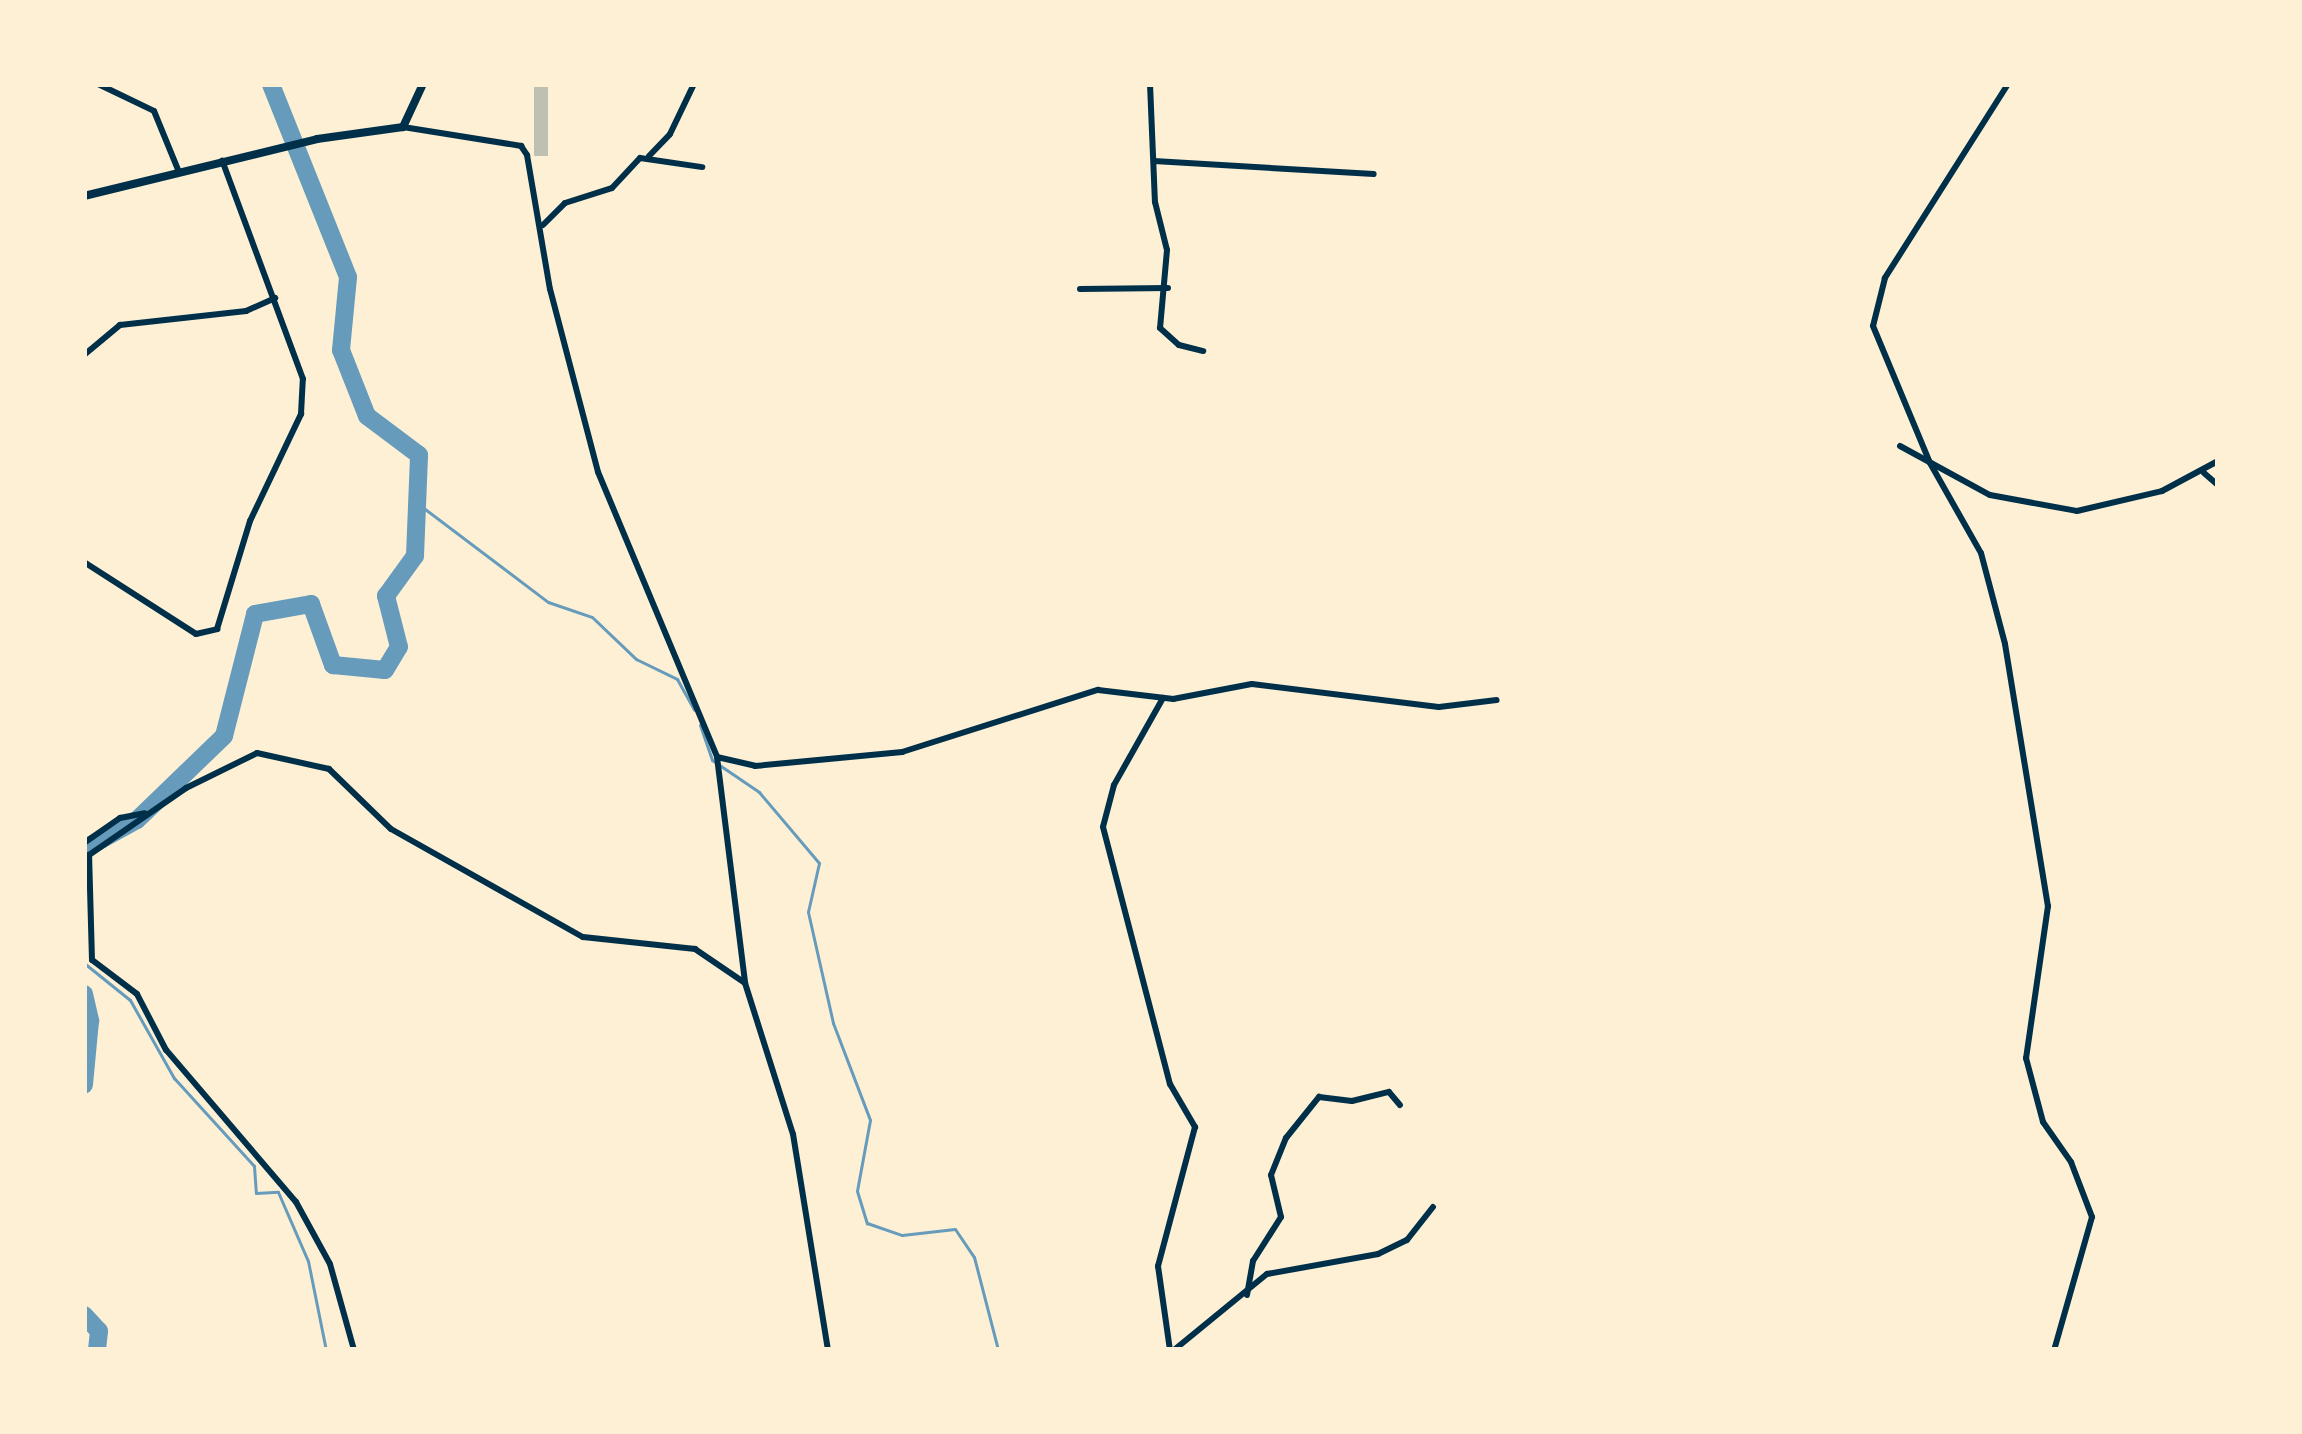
<!DOCTYPE html>
<style>
body{margin:0}
#map{position:relative;width:2302px;height:1434px;overflow:hidden;background:#fdf0d5;font-family:"Asap Condensed",sans-serif}
div>[style]{position:absolute}
.stream>*{height:3px;margin:-1.5px;padding:0 1.5px;transform-origin:1.5px;border-radius:1.5px;background:#669bbc}
.river>*{height:18px;margin:-9px;padding:0 9px;transform-origin:9px;border-radius:9px;background:#669bbc}
.building>*{inset:0;background:#bec0b2;transform-origin:0 0}
.minor>*{height:6px;margin:-3px;padding:0 3px;transform-origin:3px;border-radius:3px;background:#003049}
.secondary>*{height:8px;margin:-4px;padding:0 4px;transform-origin:4px;border-radius:4px;background:#003049}
span{translate:-50% -50%;white-space:nowrap;text-align:center;line-height:1.15;-webkit-text-stroke:9px #fdf0d5;paint-order:stroke}
.frame{position:absolute;inset:0;border:87px solid #fdf0d5;pointer-events:none}
</style>
<div id="map">
<div class="stream">
<i style="left:417px;top:503px;width:164px;rotate:37.1deg"></i>
<i style="left:548px;top:602px;width:46px;rotate:18.8deg"></i>
<i style="left:592px;top:617px;width:61px;rotate:43.7deg"></i>
<i style="left:636px;top:659px;width:46px;rotate:26deg"></i>
<i style="left:677px;top:679px;width:35px;rotate:61deg"></i>
<i style="left:700px;top:725px;width:37px;rotate:71deg"></i>
<i style="left:712px;top:760px;width:57px;rotate:34.2deg"></i>
<i style="left:759px;top:792px;width:93px;rotate:49.8deg"></i>
<i style="left:819px;top:863px;width:50px;rotate:102.7deg"></i>
<i style="left:808px;top:912px;width:114px;rotate:77.3deg"></i>
<i style="left:833px;top:1023px;width:104px;rotate:69.1deg"></i>
<i style="left:870px;top:1120px;width:72px;rotate:100.4deg"></i>
<i style="left:857px;top:1191px;width:34px;rotate:73deg"></i>
<i style="left:867px;top:1223px;width:37px;rotate:19deg"></i>
<i style="left:902px;top:1235px;width:53px;rotate:-6.5deg"></i>
<i style="left:955px;top:1229px;width:34px;rotate:56deg"></i>
<i style="left:974px;top:1257px;width:96px;rotate:75.5deg"></i>
<i style="left:84px;top:963px;width:59px;rotate:38.8deg"></i>
<i style="left:130px;top:1000px;width:90px;rotate:60.6deg"></i>
<i style="left:174px;top:1078px;width:119px;rotate:47.7deg"></i>
<i style="left:254px;top:1166px;width:27px;rotate:86deg"></i>
<i style="left:256px;top:1193px;width:22px;rotate:-3deg"></i>
<i style="left:278px;top:1192px;width:75px;rotate:66.5deg"></i>
<i style="left:308px;top:1261px;width:91px;rotate:78.6deg"></i>
</div>
<div class="river">
<i style="left:84px;top:849px;width:60px;rotate:-28.7deg"></i>
<i style="left:137px;top:820px;width:121px;rotate:-44deg"></i>
<i style="left:224px;top:736px;width:126px;rotate:-75.7deg"></i>
<i style="left:255px;top:614px;width:57px;rotate:-10.1deg"></i>
<i style="left:311px;top:604px;width:65px;rotate:70.2deg"></i>
<i style="left:333px;top:665px;width:52px;rotate:5.5deg"></i>
<i style="left:385px;top:670px;width:27px;rotate:-59deg"></i>
<i style="left:399px;top:647px;width:53px;rotate:-104.3deg"></i>
<i style="left:386px;top:596px;width:49px;rotate:-54.1deg"></i>
<i style="left:415px;top:556px;width:101px;rotate:-87.7deg"></i>
<i style="left:419px;top:455px;width:65px;rotate:-143.1deg"></i>
<i style="left:367px;top:416px;width:71px;rotate:-111.5deg"></i>
<i style="left:341px;top:350px;width:73px;rotate:-84.5deg"></i>
<i style="left:348px;top:277px;width:208px;rotate:-111.8deg"></i>
<i style="left:84px;top:994px;width:28px;rotate:77deg"></i>
<i style="left:90px;top:1021px;width:64px;rotate:95.4deg"></i>
<i style="left:84px;top:1315px;width:22px;rotate:47deg"></i>
<i style="left:99px;top:1331px;width:19px;rotate:96deg"></i>
</div>
<div class="building">
<i style="left:534px;top:84px;width:14px;height:72px"></i>
</div>
<div class="minor">
<i style="left:98px;top:84px;width:62px;rotate:25.7deg"></i>
<i style="left:154px;top:111px;width:66px;rotate:67.7deg"></i>
<i style="left:1150px;top:84px;width:118px;rotate:87.6deg"></i>
<i style="left:1155px;top:202px;width:49px;rotate:76deg"></i>
<i style="left:1167px;top:250px;width:78px;rotate:95.1deg"></i>
<i style="left:1160px;top:328px;width:25px;rotate:42deg"></i>
<i style="left:1179px;top:345px;width:25px;rotate:14deg"></i>
<i style="left:2008px;top:84px;width:230px;rotate:122.4deg"></i>
<i style="left:1885px;top:278px;width:49px;rotate:104deg"></i>
<i style="left:1873px;top:326px;width:148px;rotate:67.4deg"></i>
<i style="left:1930px;top:463px;width:103px;rotate:60.5deg"></i>
<i style="left:1981px;top:553px;width:94px;rotate:75.2deg"></i>
<i style="left:2005px;top:644px;width:266px;rotate:80.7deg"></i>
<i style="left:2048px;top:906px;width:154px;rotate:98.2deg"></i>
<i style="left:2026px;top:1058px;width:66px;rotate:75.1deg"></i>
<i style="left:2043px;top:1122px;width:49px;rotate:55deg"></i>
<i style="left:2071px;top:1162px;width:59px;rotate:69.1deg"></i>
<i style="left:2092px;top:1217px;width:138px;rotate:105.9deg"></i>
<i style="left:403px;top:127px;width:120px;rotate:9.1deg"></i>
<i style="left:521px;top:146px;width:11px;rotate:56deg"></i>
<i style="left:527px;top:155px;width:136px;rotate:80.3deg"></i>
<i style="left:550px;top:289px;width:189px;rotate:75.3deg"></i>
<i style="left:598px;top:472px;width:309px;rotate:67.3deg"></i>
<i style="left:717px;top:757px;width:228px;rotate:82.9deg"></i>
<i style="left:745px;top:983px;width:158px;rotate:72.4deg"></i>
<i style="left:793px;top:1134px;width:219px;rotate:80.8deg"></i>
<i style="left:649px;top:156px;width:30px;rotate:-46deg"></i>
<i style="left:670px;top:134px;width:55px;rotate:-64.4deg"></i>
<i style="left:1154px;top:161px;width:220px;rotate:3.4deg"></i>
<i style="left:543px;top:225px;width:31px;rotate:-45deg"></i>
<i style="left:565px;top:203px;width:49px;rotate:-17.7deg"></i>
<i style="left:612px;top:188px;width:41px;rotate:-47deg"></i>
<i style="left:640px;top:158px;width:63px;rotate:8.3deg"></i>
<i style="left:1080px;top:289px;width:88px;rotate:-0.7deg"></i>
<i style="left:84px;top:355px;width:47px;rotate:-39.8deg"></i>
<i style="left:120px;top:325px;width:127px;rotate:-6.3deg"></i>
<i style="left:246px;top:311px;width:32px;rotate:-24deg"></i>
<i style="left:1900px;top:446px;width:102px;rotate:28.6deg"></i>
<i style="left:1990px;top:495px;width:88px;rotate:10.4deg"></i>
<i style="left:2077px;top:511px;width:87px;rotate:-13.2deg"></i>
<i style="left:2162px;top:491px;width:64px;rotate:-28.2deg"></i>
<i style="left:2204px;top:473px;width:18px;rotate:41deg"></i>
<i style="left:84px;top:562px;width:133px;rotate:32.7deg"></i>
<i style="left:196px;top:634px;width:22px;rotate:-13deg"></i>
<i style="left:217px;top:629px;width:113px;rotate:-73deg"></i>
<i style="left:250px;top:521px;width:119px;rotate:-64.5deg"></i>
<i style="left:301px;top:414px;width:35px;rotate:-87deg"></i>
<i style="left:303px;top:379px;width:233px;rotate:-110.3deg"></i>
<i style="left:1163px;top:698px;width:100px;rotate:119.4deg"></i>
<i style="left:1114px;top:785px;width:43px;rotate:104.7deg"></i>
<i style="left:1103px;top:827px;width:266px;rotate:75.4deg"></i>
<i style="left:1170px;top:1084px;width:50px;rotate:59.8deg"></i>
<i style="left:1195px;top:1127px;width:144px;rotate:104.9deg"></i>
<i style="left:1158px;top:1266px;width:85px;rotate:81.9deg"></i>
<i style="left:717px;top:757px;width:39px;rotate:13deg"></i>
<i style="left:755px;top:766px;width:148px;rotate:-5.4deg"></i>
<i style="left:902px;top:752px;width:206px;rotate:-17.6deg"></i>
<i style="left:1098px;top:690px;width:76px;rotate:6.8deg"></i>
<i style="left:1173px;top:699px;width:80px;rotate:-10.8deg"></i>
<i style="left:1252px;top:684px;width:188px;rotate:7deg"></i>
<i style="left:1439px;top:707px;width:58px;rotate:-6.9deg"></i>
<i style="left:84px;top:843px;width:44px;rotate:-34.8deg"></i>
<i style="left:120px;top:818px;width:25px;rotate:-11deg"></i>
<i style="left:1247px;top:1295px;width:35px;rotate:-80deg"></i>
<i style="left:1253px;top:1261px;width:52px;rotate:-57.5deg"></i>
<i style="left:1281px;top:1217px;width:43px;rotate:-103.4deg"></i>
<i style="left:1271px;top:1175px;width:40px;rotate:-68deg"></i>
<i style="left:1286px;top:1138px;width:53px;rotate:-51.2deg"></i>
<i style="left:1319px;top:1097px;width:33px;rotate:7deg"></i>
<i style="left:1352px;top:1101px;width:38px;rotate:-14deg"></i>
<i style="left:1389px;top:1092px;width:17px;rotate:50deg"></i>
<i style="left:354px;top:1350px;width:89px;rotate:-105.6deg"></i>
<i style="left:330px;top:1264px;width:71px;rotate:-118.7deg"></i>
<i style="left:296px;top:1202px;width:200px;rotate:-130.5deg"></i>
<i style="left:166px;top:1050px;width:63px;rotate:-117.4deg"></i>
<i style="left:137px;top:994px;width:56px;rotate:-142.9deg"></i>
<i style="left:92px;top:960px;width:105px;rotate:-91.6deg"></i>
<i style="left:89px;top:855px;width:118px;rotate:-34.6deg"></i>
<i style="left:186px;top:788px;width:79px;rotate:-26.2deg"></i>
<i style="left:257px;top:753px;width:74px;rotate:12.5deg"></i>
<i style="left:329px;top:769px;width:86px;rotate:44.1deg"></i>
<i style="left:391px;top:829px;width:220px;rotate:29.4deg"></i>
<i style="left:583px;top:937px;width:113px;rotate:6.1deg"></i>
<i style="left:695px;top:949px;width:60px;rotate:34.2deg"></i>
<i style="left:1174px;top:1350px;width:120px;rotate:-39.3deg"></i>
<i style="left:1267px;top:1274px;width:113px;rotate:-10.2deg"></i>
<i style="left:1378px;top:1254px;width:32px;rotate:-26deg"></i>
<i style="left:1407px;top:1240px;width:42px;rotate:-51.8deg"></i>
</div>
<div class="secondary">
<i style="left:84px;top:196px;width:240px;rotate:-13.7deg"></i>
<i style="left:317px;top:139px;width:87px;rotate:-7.9deg"></i>
<i style="left:403px;top:127px;width:47px;rotate:-65.1deg"></i>
</div>
<div class="frame"></div>
</div>
